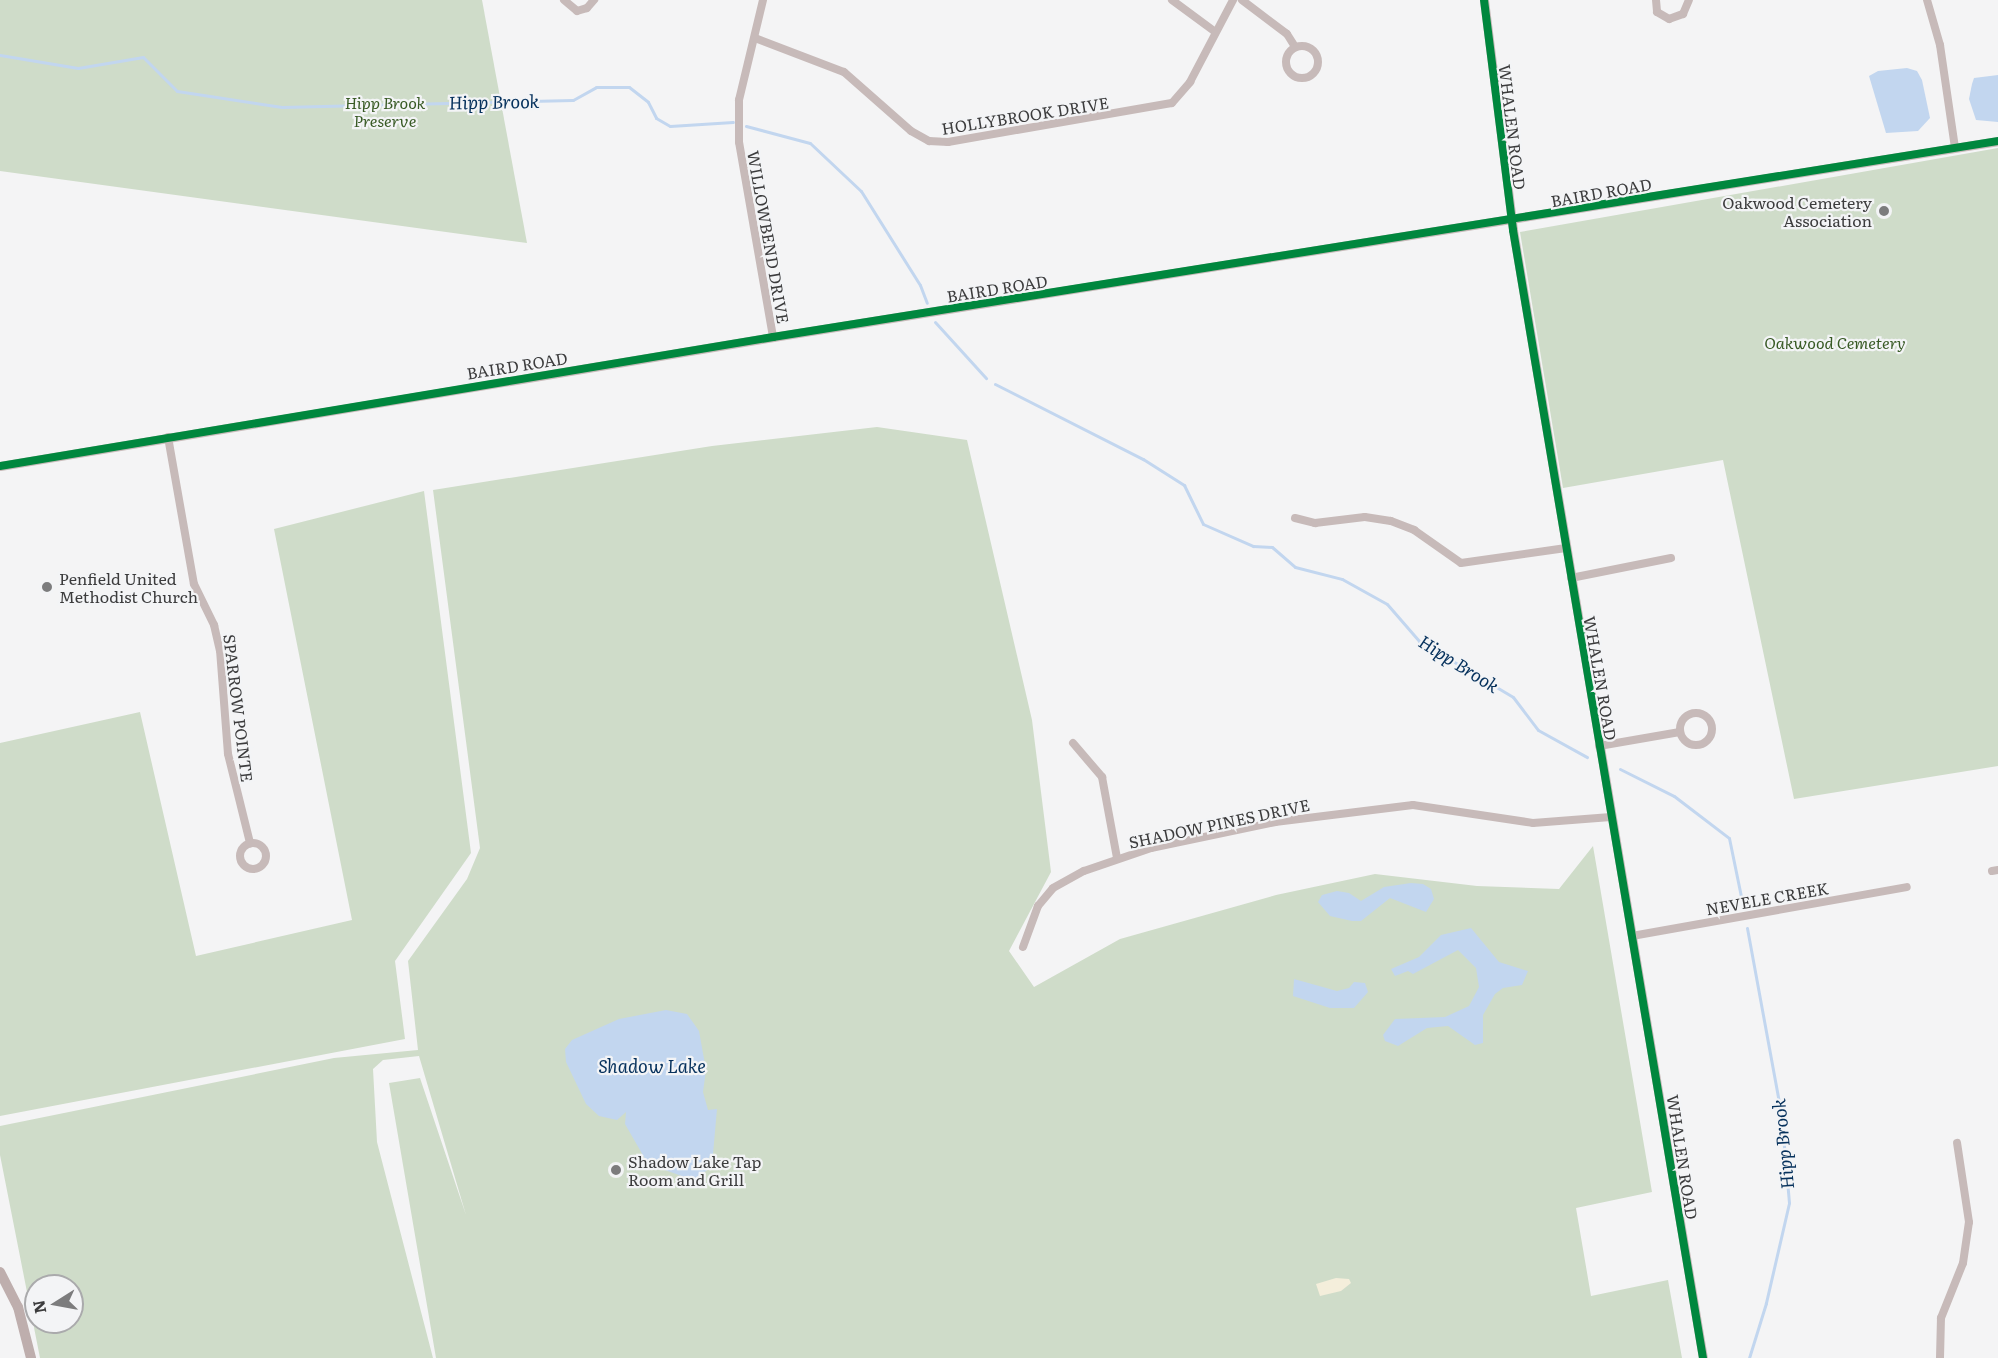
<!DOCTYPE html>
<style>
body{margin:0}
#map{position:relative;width:1998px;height:1358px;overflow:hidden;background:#f4f4f5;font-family:Literata,serif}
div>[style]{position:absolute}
.green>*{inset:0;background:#cfdcc9}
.sand>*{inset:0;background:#f4eedb}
.water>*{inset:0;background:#c2d6ef}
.stream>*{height:3px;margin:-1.5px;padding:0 1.5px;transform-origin:1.5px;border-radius:1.5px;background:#c2d6ef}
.minor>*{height:8px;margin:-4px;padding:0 4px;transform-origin:4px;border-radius:4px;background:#c7bab9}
.minor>.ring{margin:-4px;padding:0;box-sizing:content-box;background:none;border:8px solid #c7bab9;border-radius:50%}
.tertiary>*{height:9px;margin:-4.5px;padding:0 4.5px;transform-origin:4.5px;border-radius:4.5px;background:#c7bab9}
.secondary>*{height:10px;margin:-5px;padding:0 5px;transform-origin:5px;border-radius:5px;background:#beaead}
.cycleway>*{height:8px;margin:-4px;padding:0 4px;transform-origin:4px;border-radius:4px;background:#00873e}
.dots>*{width:16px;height:16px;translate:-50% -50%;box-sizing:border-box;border:3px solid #f3f4f6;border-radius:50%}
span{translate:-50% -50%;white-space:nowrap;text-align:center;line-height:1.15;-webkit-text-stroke:4.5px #f3f4f6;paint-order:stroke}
.park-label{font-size:16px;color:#385a25;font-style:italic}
.street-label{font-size:16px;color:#3c3c3d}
.poi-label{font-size:16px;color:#3c3c3d}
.right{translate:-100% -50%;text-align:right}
.left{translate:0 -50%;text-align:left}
.water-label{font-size:18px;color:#06315c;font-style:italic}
.north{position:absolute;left:24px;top:1274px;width:60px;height:60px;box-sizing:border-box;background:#f3f4f6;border:2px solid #aaaaac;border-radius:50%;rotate:259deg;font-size:16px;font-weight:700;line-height:24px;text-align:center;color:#3c3c3d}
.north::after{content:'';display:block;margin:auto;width:21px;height:27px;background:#7c7c7d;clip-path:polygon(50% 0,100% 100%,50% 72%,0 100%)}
</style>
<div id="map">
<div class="green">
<i style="clip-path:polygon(0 0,482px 0,527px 243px,0 171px)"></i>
<i style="clip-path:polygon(1998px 148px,1998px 766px,1794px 799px,1723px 460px,1563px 488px,1520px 232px)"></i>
<i style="clip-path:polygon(evenodd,877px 427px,967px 440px,1032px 720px,1051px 872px,1009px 951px,1034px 987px,1120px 939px,1276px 895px,1375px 874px,1477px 886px,1559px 889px,1593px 846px,1652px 1192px,1576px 1208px,1591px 1296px,1668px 1280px,1682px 1358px,436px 1358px,389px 1083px,420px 1078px,466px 1215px,419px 1056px,383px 1060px,373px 1069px,377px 1142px,433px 1358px,40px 1358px,0 1155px,0 1126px,334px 1058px,418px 1050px,408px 961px,467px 879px,480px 848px,433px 490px,712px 446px,877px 427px,36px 1286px,72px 1286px,72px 1322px,36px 1322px,36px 1286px)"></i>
<i style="clip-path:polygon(424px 491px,471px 853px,395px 961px,405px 1039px,0 1116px,0 743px,140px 712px,196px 956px,352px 920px,274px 529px)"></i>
</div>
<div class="sand">
<i style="clip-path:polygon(1336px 1278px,1349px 1279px,1351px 1283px,1341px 1291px,1320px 1296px,1316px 1284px)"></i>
</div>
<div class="water">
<i style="clip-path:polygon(1907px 68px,1917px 71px,1922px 80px,1930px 118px,1918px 131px,1886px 133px,1869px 76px,1878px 71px)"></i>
<i style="clip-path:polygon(1998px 75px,1998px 122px,1976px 120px,1969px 99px,1972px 84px,1974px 78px)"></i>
<i style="clip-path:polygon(1411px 883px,1423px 884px,1431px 889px,1434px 899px,1426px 912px,1390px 898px,1361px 921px,1352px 921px,1330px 916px,1318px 902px,1322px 895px,1337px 891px,1349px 893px,1361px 901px,1384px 887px)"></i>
<i style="clip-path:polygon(1471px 928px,1499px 962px,1528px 971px,1522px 985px,1503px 988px,1495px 994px,1483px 1015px,1483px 1043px,1475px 1045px,1448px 1026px,1427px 1028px,1398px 1046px,1385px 1041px,1383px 1035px,1395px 1019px,1445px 1017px,1469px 1006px,1479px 987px,1476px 968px,1458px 950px,1413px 974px,1408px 971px,1395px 976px,1391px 969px,1419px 957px,1441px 935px)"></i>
<i style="clip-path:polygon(1294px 979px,1337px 991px,1349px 988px,1354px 982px,1365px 983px,1368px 992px,1354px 1008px,1330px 1008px,1293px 996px)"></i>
<i style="clip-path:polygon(666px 1010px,687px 1014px,699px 1031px,706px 1070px,703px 1092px,708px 1110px,717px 1109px,713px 1154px,709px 1157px,713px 1166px,693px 1180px,648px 1164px,625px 1124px,626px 1112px,617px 1120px,599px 1116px,586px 1104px,566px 1062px,565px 1049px,572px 1040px,619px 1019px)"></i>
</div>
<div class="stream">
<i style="left:0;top:55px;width:79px;rotate:9.5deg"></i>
<i style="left:78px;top:68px;width:66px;rotate:-9.6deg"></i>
<i style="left:143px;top:57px;width:48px;rotate:45deg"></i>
<i style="left:177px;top:91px;width:106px;rotate:8.7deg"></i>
<i style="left:282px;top:107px;width:291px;rotate:-1.4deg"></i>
<i style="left:573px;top:100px;width:26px;rotate:-29deg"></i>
<i style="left:596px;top:87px;width:33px"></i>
<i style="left:629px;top:87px;width:24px;rotate:38deg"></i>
<i style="left:648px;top:102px;width:18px;rotate:63deg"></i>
<i style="left:656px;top:118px;width:16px;rotate:30deg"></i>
<i style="left:670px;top:126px;width:63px;rotate:-3.6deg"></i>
<i style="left:746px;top:126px;width:66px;rotate:14.9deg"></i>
<i style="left:810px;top:143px;width:70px;rotate:43.3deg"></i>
<i style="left:861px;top:191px;width:111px;rotate:57.9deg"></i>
<i style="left:920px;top:285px;width:19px;rotate:69deg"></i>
<i style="left:935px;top:322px;width:76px;rotate:47.7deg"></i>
<i style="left:995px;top:384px;width:166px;rotate:26.9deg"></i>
<i style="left:1143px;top:459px;width:49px;rotate:32.4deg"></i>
<i style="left:1184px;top:485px;width:43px;rotate:64deg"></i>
<i style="left:1203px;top:524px;width:55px;rotate:23.7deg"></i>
<i style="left:1253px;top:546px;width:19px;rotate:3deg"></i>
<i style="left:1272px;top:547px;width:30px;rotate:41deg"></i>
<i style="left:1295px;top:567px;width:49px;rotate:14.3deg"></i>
<i style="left:1342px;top:579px;width:51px;rotate:29.1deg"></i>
<i style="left:1387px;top:604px;width:49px;rotate:49.1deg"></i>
<i style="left:1419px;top:641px;width:109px;rotate:30.8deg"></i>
<i style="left:1513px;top:697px;width:41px;rotate:52.9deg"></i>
<i style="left:1538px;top:730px;width:56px;rotate:28.9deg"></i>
<i style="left:1620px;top:769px;width:60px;rotate:26.6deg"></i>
<i style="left:1674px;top:796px;width:69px;rotate:37.4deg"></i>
<i style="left:1729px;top:838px;width:69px;rotate:78.4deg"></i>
<i style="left:1747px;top:928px;width:188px;rotate:79.6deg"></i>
<i style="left:1781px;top:1113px;width:90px;rotate:84.9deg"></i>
<i style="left:1789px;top:1203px;width:103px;rotate:103deg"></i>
<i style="left:1766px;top:1303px;width:58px;rotate:107.2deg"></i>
</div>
<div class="minor">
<i style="left:564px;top:0;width:17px;rotate:40deg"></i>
<i style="left:577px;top:11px;width:10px;rotate:-17deg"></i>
<i style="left:587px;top:8px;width:11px;rotate:-49deg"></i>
<i style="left:763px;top:0;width:103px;rotate:103.5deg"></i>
<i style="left:739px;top:100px;width:42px;rotate:90deg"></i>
<i style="left:739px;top:142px;width:198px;rotate:80.1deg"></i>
<i style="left:1172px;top:0;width:52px;rotate:36.4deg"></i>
<i style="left:1242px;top:0;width:56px;rotate:37.1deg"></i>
<i style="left:1287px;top:34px;width:15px;rotate:58deg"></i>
<i style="left:1656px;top:0;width:12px;rotate:85deg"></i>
<i style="left:1657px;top:12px;width:14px;rotate:30deg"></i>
<i style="left:1669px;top:19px;width:15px;rotate:-20deg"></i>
<i style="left:1683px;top:14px;width:15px;rotate:-67deg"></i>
<i style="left:1927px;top:0;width:47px;rotate:73.9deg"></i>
<i style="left:1940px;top:45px;width:104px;rotate:81.7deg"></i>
<i style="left:755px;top:38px;width:95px;rotate:20.9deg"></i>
<i style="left:844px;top:72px;width:89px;rotate:41.4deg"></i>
<i style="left:911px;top:131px;width:21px;rotate:29deg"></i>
<i style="left:929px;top:141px;width:19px;rotate:3deg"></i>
<i style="left:948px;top:142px;width:227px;rotate:-9.9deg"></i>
<i style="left:1172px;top:103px;width:28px;rotate:-49deg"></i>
<i style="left:1190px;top:82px;width:93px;rotate:-62.3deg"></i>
<i class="ring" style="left:1286px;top:46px;width:24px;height:24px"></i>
<i style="left:168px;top:437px;width:149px;rotate:80deg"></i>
<i style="left:194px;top:584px;width:46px;rotate:64deg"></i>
<i style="left:214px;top:625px;width:26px;rotate:77deg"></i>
<i style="left:220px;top:650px;width:104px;rotate:85.6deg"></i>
<i style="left:228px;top:754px;width:92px;rotate:76.1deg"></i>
<i style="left:1295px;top:518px;width:21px;rotate:14deg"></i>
<i style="left:1315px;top:523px;width:50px;rotate:-6.8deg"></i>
<i style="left:1365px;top:517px;width:26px;rotate:9deg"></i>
<i style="left:1391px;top:521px;width:25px;rotate:21deg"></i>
<i style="left:1414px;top:530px;width:57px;rotate:35.1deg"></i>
<i style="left:1461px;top:563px;width:106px;rotate:-8.1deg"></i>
<i style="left:1571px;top:578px;width:102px;rotate:-11.3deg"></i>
<i class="ring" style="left:1680px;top:713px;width:24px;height:24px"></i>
<i style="left:1073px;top:743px;width:45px;rotate:49.5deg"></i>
<i style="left:1102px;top:777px;width:82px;rotate:79.5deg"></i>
<i style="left:1599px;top:746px;width:82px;rotate:-9.8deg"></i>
<i class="ring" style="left:240px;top:843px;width:18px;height:18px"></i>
<i style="left:1992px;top:871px;width:6px;rotate:-9deg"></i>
<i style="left:1632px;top:936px;width:279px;rotate:-10.1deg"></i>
<i style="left:1023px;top:947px;width:44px;rotate:-69.9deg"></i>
<i style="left:1038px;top:906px;width:23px;rotate:-50deg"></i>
<i style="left:1053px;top:888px;width:35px;rotate:-29deg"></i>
<i style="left:1084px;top:871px;width:71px;rotate:-18.9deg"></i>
<i style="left:1151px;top:848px;width:127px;rotate:-11.8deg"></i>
<i style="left:1275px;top:822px;width:139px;rotate:-7deg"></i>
<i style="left:1413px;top:805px;width:121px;rotate:8.5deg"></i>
<i style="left:1533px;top:823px;width:78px;rotate:-4.4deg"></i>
<i style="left:1940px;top:1358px;width:40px;rotate:-88.6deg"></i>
<i style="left:1941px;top:1318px;width:59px;rotate:-68.2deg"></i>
<i style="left:1963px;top:1263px;width:41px;rotate:-81.7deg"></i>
<i style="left:1969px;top:1222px;width:80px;rotate:-98.6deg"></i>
</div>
<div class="tertiary">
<i style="left:1484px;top:0;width:232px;rotate:82.8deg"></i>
<i style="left:1513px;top:230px;width:1144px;rotate:80.44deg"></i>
<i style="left:0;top:466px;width:784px;rotate:-9.47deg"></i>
<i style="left:773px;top:337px;width:1241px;rotate:-9.09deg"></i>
</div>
<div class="secondary">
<i style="left:0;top:1272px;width:39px;rotate:63deg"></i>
<i style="left:18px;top:1307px;width:53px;rotate:75.7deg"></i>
</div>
<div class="cycleway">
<i style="left:1484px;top:0;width:232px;rotate:82.8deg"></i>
<i style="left:1513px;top:230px;width:1144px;rotate:80.44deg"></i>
<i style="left:0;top:466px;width:784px;rotate:-9.47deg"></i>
<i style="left:773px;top:337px;width:1241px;rotate:-9.09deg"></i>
</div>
<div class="dots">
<i style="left:1884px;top:211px;background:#7c7c7d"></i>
<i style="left:47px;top:587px;background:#7c7c7d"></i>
<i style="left:616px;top:1170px;background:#7c7c7d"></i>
</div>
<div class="park-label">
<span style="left:385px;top:111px">Hipp Brook<br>Preserve</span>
<span style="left:1835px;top:342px">Oakwood Cemetery</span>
</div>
<div class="street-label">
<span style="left:1025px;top:115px;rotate:-9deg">HOLLYBROOK DRIVE</span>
<span style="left:1513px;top:127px;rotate:83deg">WHALEN ROAD</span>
<span style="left:1601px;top:192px;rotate:-10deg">BAIRD ROAD</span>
<span style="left:769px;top:237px;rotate:80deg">WILLOWBEND DRIVE</span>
<span style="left:997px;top:288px;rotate:-9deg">BAIRD ROAD</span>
<span style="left:517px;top:365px;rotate:-9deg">BAIRD ROAD</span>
<span style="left:1601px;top:678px;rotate:80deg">WHALEN ROAD</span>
<span style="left:239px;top:708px;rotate:83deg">SPARROW POINTE</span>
<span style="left:1219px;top:823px;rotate:-12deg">SHADOW PINES DRIVE</span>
<span style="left:1767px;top:898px;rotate:-10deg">NEVELE CREEK</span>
<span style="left:1683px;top:1157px;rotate:81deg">WHALEN ROAD</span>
</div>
<div class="poi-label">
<span class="right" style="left:1872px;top:211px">Oakwood Cemetery<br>Association</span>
<span class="left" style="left:59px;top:587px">Penfield United<br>Methodist Church</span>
<span class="left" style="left:628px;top:1170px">Shadow Lake Tap<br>Room and Grill</span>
</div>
<div class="water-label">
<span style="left:494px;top:102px;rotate:-1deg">Hipp Brook</span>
<span style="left:1459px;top:664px;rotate:32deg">Hipp Brook</span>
<span style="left:652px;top:1066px">Shadow Lake</span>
<span style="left:1783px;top:1144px;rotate:-96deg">Hipp Brook</span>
</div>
<div class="north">N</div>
</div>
